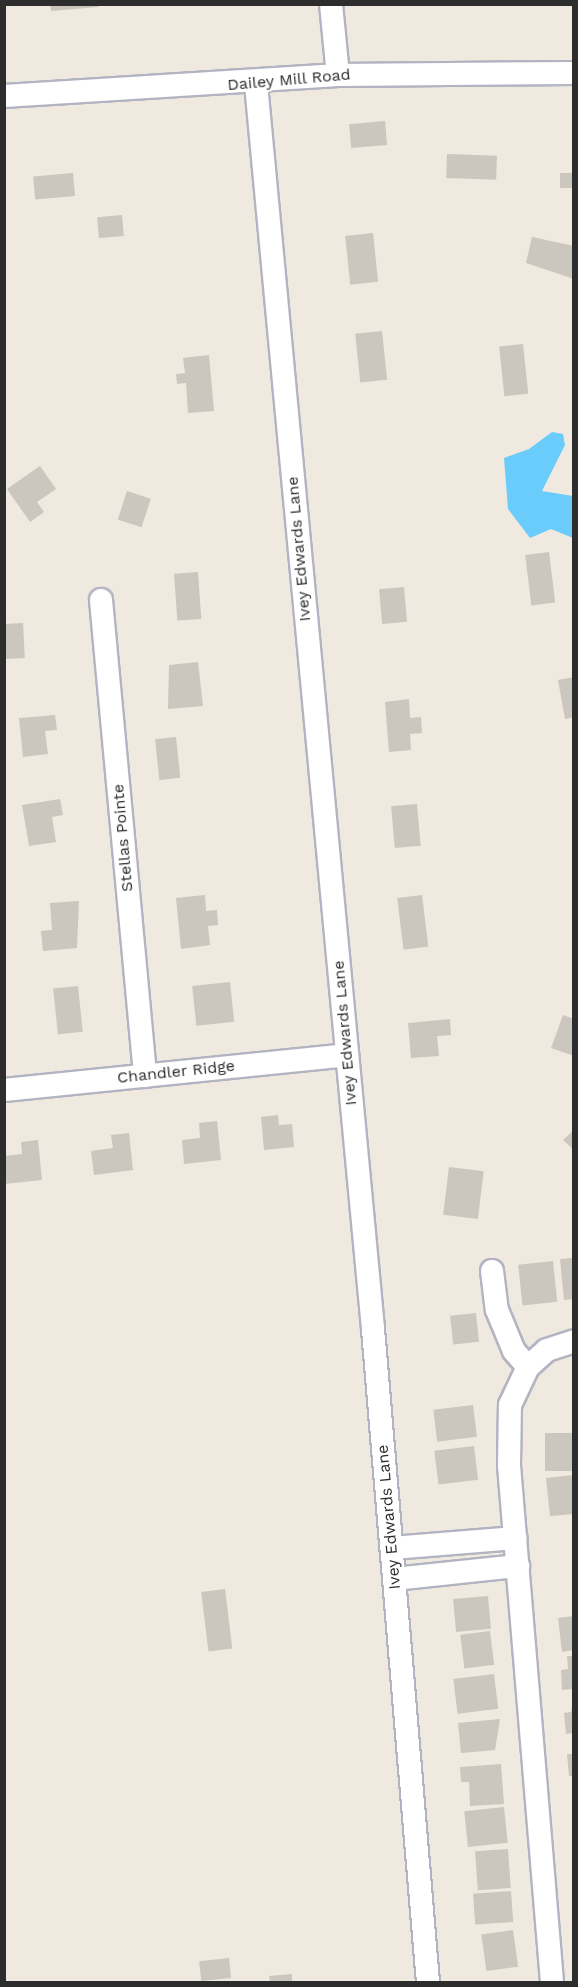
<!DOCTYPE html>
<style>
body{margin:0}
#map{position:relative;width:578px;height:1987px;overflow:hidden;background:#f0e9df;font-family:"Work Sans",sans-serif}
div>[style]{position:absolute}
.water>*{inset:0;background:#6accfa}
.building>*{inset:0;background:#cbc6be;transform-origin:0 0}
.roads{filter:drop-shadow(2px 0 #b3b4c2) drop-shadow(-2px 0 #b3b4c2) drop-shadow(0 2px #b3b4c2) drop-shadow(0 -2px #b3b4c2)}
.minor>*{height:22px;margin:-11px;padding:0 11px;transform-origin:11px;border-radius:11px;background:#fff}
span{translate:-50% -50%;white-space:nowrap;text-align:center;line-height:1.15;-webkit-text-stroke:4.5px #fff;paint-order:stroke}
.street-label{font-size:16px;color:#2d2d2d}
.frame{position:absolute;inset:0;border:6px solid #2d2d2d;pointer-events:none}
</style>
<div id="map">
<div class="water">
<i style="clip-path:polygon(552px 432px,563px 434px,565px 445px,542px 491px,573px 496px,573px 538px,551px 529px,530px 538px,508px 509px,504px 458px,529px 449px)"></i>
</div>
<div class="building">
<i style="clip-path:polygon(50px 4px,98px 4px,98px 7px,51px 11px)"></i>
<i style="left:385px;top:121px;width:24px;height:36px;rotate:85deg"></i>
<i style="left:447px;top:154px;width:50px;height:24px;rotate:2deg"></i>
<i style="left:73px;top:173px;width:23px;height:40px;rotate:85deg"></i>
<i style="left:574px;top:173px;width:15px;height:14px;rotate:90deg"></i>
<i style="left:122px;top:215px;width:21px;height:25px;rotate:85deg"></i>
<i style="left:373px;top:233px;width:49px;height:28px;rotate:84deg"></i>
<i style="clip-path:polygon(532px 237px,574px 246px,574px 279px,526px 263px)"></i>
<i style="left:382px;top:331px;width:49px;height:27px;rotate:84deg"></i>
<i style="left:523px;top:344px;width:50px;height:24px;rotate:84deg"></i>
<i style="clip-path:polygon(209px 355px,214px 411px,188px 413px,186px 383px,177px 384px,176px 374px,185px 373px,183px 358px)"></i>
<i style="clip-path:polygon(40px 466px,56px 489px,37px 502px,44px 512px,30px 522px,7px 489px)"></i>
<i style="left:127px;top:491px;width:25px;height:30px;rotate:18deg"></i>
<i style="left:549px;top:552px;width:51px;height:24px;rotate:83deg"></i>
<i style="left:198px;top:572px;width:47px;height:24px;rotate:86deg"></i>
<i style="left:404px;top:587px;width:35px;height:25px;rotate:85deg"></i>
<i style="left:23px;top:623px;width:35px;height:19px;rotate:87deg"></i>
<i style="clip-path:polygon(198px 662px,203px 706px,168px 709px,169px 665px)"></i>
<i style="clip-path:polygon(574px 677px,574px 717px,565px 719px,558px 680px)"></i>
<i style="clip-path:polygon(409px 699px,410px 718px,421px 717px,422px 733px,410px 734px,411px 750px,389px 752px,385px 702px)"></i>
<i style="clip-path:polygon(55px 715px,57px 730px,45px 731px,48px 754px,23px 757px,19px 718px)"></i>
<i style="left:176px;top:737px;width:41px;height:21px;rotate:84deg"></i>
<i style="clip-path:polygon(60px 799px,63px 815px,52px 817px,56px 842px,29px 846px,22px 805px)"></i>
<i style="left:417px;top:804px;width:42px;height:26px;rotate:85deg"></i>
<i style="clip-path:polygon(205px 895px,206px 911px,217px 910px,218px 925px,208px 926px,210px 945px,181px 949px,176px 898px)"></i>
<i style="left:422px;top:895px;width:52px;height:25px;rotate:83deg"></i>
<i style="clip-path:polygon(79px 901px,77px 948px,43px 951px,41px 931px,52px 930px,50px 903px)"></i>
<i style="left:230px;top:982px;width:40px;height:38px;rotate:84deg"></i>
<i style="left:78px;top:986px;width:46px;height:25px;rotate:84deg"></i>
<i style="clip-path:polygon(563px 1015px,574px 1019px,574px 1056px,551px 1048px)"></i>
<i style="clip-path:polygon(450px 1019px,451px 1035px,437px 1036px,439px 1056px,411px 1058px,408px 1023px)"></i>
<i style="clip-path:polygon(278px 1115px,279px 1125px,292px 1124px,294px 1147px,264px 1150px,261px 1117px)"></i>
<i style="clip-path:polygon(217px 1121px,221px 1160px,184px 1164px,182px 1140px,200px 1138px,199px 1123px)"></i>
<i style="clip-path:polygon(574px 1130px,574px 1150px,563px 1140px)"></i>
<i style="clip-path:polygon(129px 1133px,133px 1170px,94px 1175px,91px 1151px,113px 1148px,111px 1135px)"></i>
<i style="clip-path:polygon(38px 1140px,42px 1180px,4px 1184px,4px 1156px,22px 1154px,21px 1142px)"></i>
<i style="left:449px;top:1167px;width:35px;height:48px;rotate:7deg"></i>
<i style="clip-path:polygon(574px 1258px,574px 1299px,564px 1300px,560px 1259px)"></i>
<i style="left:553px;top:1261px;width:41px;height:35px;rotate:84deg"></i>
<i style="left:476px;top:1313px;width:29px;height:26px;rotate:84deg"></i>
<i style="left:473px;top:1405px;width:32px;height:40px;rotate:83deg"></i>
<i style="left:574px;top:1433px;width:38px;height:29px;rotate:90deg"></i>
<i style="left:474px;top:1446px;width:34px;height:40px;rotate:83deg"></i>
<i style="clip-path:polygon(574px 1475px,574px 1514px,550px 1516px,546px 1478px)"></i>
<i style="left:225px;top:1589px;width:60px;height:24px;rotate:83deg"></i>
<i style="left:488px;top:1596px;width:33px;height:35px;rotate:85deg"></i>
<i style="clip-path:polygon(574px 1616px,574px 1650px,562px 1652px,558px 1618px)"></i>
<i style="left:490px;top:1631px;width:34px;height:30px;rotate:83deg"></i>
<i style="clip-path:polygon(567px 1656px,574px 1656px,574px 1689px,562px 1690px,561px 1670px,568px 1669px)"></i>
<i style="left:494px;top:1674px;width:35px;height:41px;rotate:83deg"></i>
<i style="clip-path:polygon(574px 1698px,574px 1733px,566px 1734px,564px 1713px,571px 1712px)"></i>
<i style="clip-path:polygon(500px 1719px,495px 1750px,461px 1753px,458px 1723px)"></i>
<i style="clip-path:polygon(567px 1754px,574px 1754px,574px 1776px,569px 1776px)"></i>
<i style="clip-path:polygon(501px 1764px,504px 1804px,470px 1806px,469px 1782px,461px 1782px,460px 1767px)"></i>
<i style="left:504px;top:1807px;width:36px;height:40px;rotate:84deg"></i>
<i style="left:508px;top:1849px;width:39px;height:33px;rotate:86deg"></i>
<i style="left:511px;top:1891px;width:31px;height:38px;rotate:86deg"></i>
<i style="left:513px;top:1930px;width:37px;height:32px;rotate:82deg"></i>
<i style="left:229px;top:1958px;width:20px;height:30px;rotate:84deg"></i>
<i style="clip-path:polygon(292px 1974px,292px 1982px,270px 1982px,269px 1976px)"></i>
</div>
<div class="roads">
<div class="minor">
<i style="left:331px;top:4px;width:71px;rotate:84.4deg"></i>
<i style="left:256px;top:84px;width:1250px;rotate:84.63deg"></i>
<i style="left:373px;top:1329px;width:655px;rotate:85.19deg"></i>
<i style="left:4px;top:96px;width:335px;rotate:-3.6deg"></i>
<i style="left:338px;top:75px;width:236px;rotate:-0.5deg"></i>
<i style="left:101px;top:600px;width:478px;rotate:84.7deg"></i>
<i style="left:4px;top:1090px;width:345px;rotate:-5.8deg"></i>
<i style="left:492px;top:1271px;width:39px;rotate:83deg"></i>
<i style="left:497px;top:1310px;width:44px;rotate:67.5deg"></i>
<i style="left:514px;top:1351px;width:21px;rotate:49deg"></i>
<i style="left:392px;top:1548px;width:124px;rotate:-4.6deg"></i>
<i style="left:394px;top:1579px;width:125px;rotate:-6deg"></i>
<i style="left:552px;top:1982px;width:518px;rotate:-94.76deg"></i>
<i style="left:509px;top:1466px;width:61px;rotate:-89.1deg"></i>
<i style="left:510px;top:1405px;width:42px;rotate:-64.7deg"></i>
<i style="left:528px;top:1367px;width:25px;rotate:-42deg"></i>
<i style="left:547px;top:1350px;width:28px;rotate:-18deg"></i>
</div>
</div>
<div class="street-label">
<span style="left:289px;top:80px;rotate:-5deg">Dailey Mill Road</span>
<span style="left:299px;top:549px;rotate:-95deg">Ivey Edwards Lane</span>
<span style="left:123px;top:838px;rotate:-95deg">Stellas Pointe</span>
<span style="left:345px;top:1033px;rotate:-95deg">Ivey Edwards Lane</span>
<span style="left:176px;top:1072px;rotate:-6deg">Chandler Ridge</span>
<span style="left:389px;top:1517px;rotate:-95deg">Ivey Edwards Lane</span>
</div>
<div class="frame"></div>
</div>
